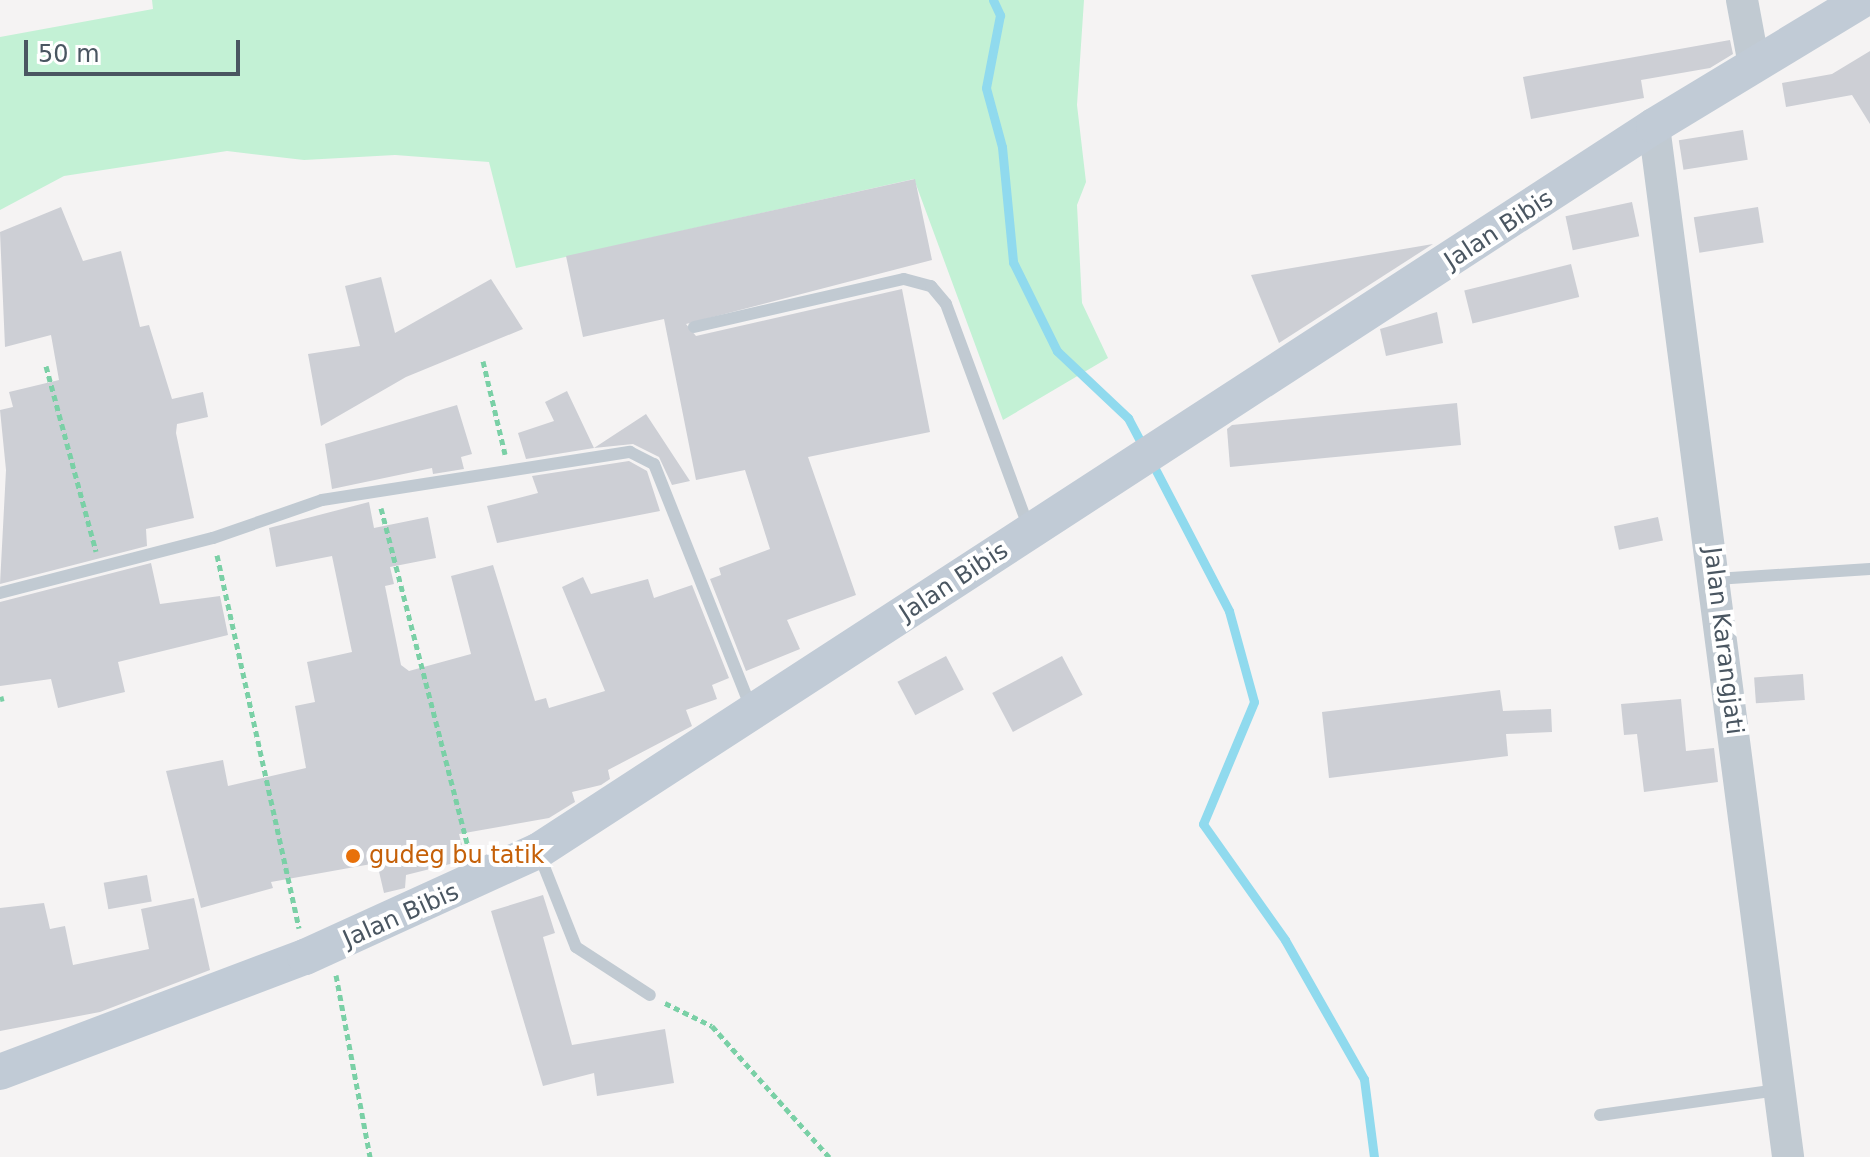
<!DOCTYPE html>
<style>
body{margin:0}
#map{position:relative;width:1870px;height:1157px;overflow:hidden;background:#f5f3f3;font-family:"DejaVu Sans",sans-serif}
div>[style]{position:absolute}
.green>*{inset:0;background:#c3f1d5}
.stream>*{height:9px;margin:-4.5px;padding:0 4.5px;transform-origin:4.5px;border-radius:4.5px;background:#90daee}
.building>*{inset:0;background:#cdcfd5;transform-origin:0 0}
.path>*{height:5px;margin-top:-2.5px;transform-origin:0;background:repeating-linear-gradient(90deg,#7ad0a6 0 6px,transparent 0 10px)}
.service>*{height:12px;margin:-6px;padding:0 6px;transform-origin:6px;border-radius:6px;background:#c1cad2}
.tertiary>*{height:32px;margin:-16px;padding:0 16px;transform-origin:16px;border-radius:16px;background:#c1cad2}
.secondary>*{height:36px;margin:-18px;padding:0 18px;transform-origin:18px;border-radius:18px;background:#c1cbd6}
.dots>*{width:22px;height:22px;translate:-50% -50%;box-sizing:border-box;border:4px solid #fff;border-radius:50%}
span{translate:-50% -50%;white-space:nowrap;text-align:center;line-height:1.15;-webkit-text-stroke:8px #fff;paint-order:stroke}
.street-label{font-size:24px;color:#4a5661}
.food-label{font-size:24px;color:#c56008}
.left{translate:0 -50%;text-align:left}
.scale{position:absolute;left:24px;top:40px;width:216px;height:36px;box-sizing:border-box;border:4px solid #4a5661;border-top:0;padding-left:10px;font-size:24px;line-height:28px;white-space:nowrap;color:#4a5661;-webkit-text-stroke:6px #fff;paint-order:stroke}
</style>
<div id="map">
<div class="green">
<i style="clip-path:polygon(152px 0,1084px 0,1077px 105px,1086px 182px,1077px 205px,1082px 303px,1108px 358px,1003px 420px,914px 179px,516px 268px,489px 162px,395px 155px,304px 160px,227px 151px,64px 176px,0 210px,0 37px,153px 9px)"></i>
</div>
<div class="stream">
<i style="left:993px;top:0;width:17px;rotate:65deg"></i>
<i style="left:1000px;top:15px;width:74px;rotate:100.9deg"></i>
<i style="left:986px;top:88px;width:61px;rotate:74.8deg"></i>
<i style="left:1002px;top:147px;width:116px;rotate:84.5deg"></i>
<i style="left:1013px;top:262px;width:99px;rotate:63.7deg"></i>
<i style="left:1057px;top:351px;width:98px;rotate:43.3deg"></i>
<i style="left:1128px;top:418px;width:34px;rotate:62deg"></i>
<i style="left:1151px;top:461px;width:169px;rotate:62.5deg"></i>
<i style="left:1229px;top:611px;width:94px;rotate:74.6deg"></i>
<i style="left:1254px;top:702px;width:132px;rotate:112.7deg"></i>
<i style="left:1203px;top:824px;width:142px;rotate:54.7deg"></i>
<i style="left:1285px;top:940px;width:160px;rotate:60.4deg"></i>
<i style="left:1364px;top:1079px;width:79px;rotate:82.7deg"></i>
</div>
<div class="building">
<i style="clip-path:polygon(1730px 40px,1733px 54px,1710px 68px,1641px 80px,1644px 98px,1531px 119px,1523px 77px)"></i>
<i style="clip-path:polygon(1870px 51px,1870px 124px,1852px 95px,1786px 107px,1782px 83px,1832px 74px)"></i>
<i style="left:1743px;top:130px;width:30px;height:65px;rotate:81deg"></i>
<i style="clip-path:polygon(915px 179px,932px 260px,686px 324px,696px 336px,902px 289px,930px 432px,808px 457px,856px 595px,787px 620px,800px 649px,746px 671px,710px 579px,721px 575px,719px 568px,770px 549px,745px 470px,696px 480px,664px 319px,583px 337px,566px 256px)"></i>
<i style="left:1632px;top:202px;width:35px;height:68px;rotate:78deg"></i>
<i style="clip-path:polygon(61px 207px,83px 261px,121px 251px,140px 327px,149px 325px,172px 399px,203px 392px,208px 417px,177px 424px,176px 433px,194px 518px,146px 529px,147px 546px,0 584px,6px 470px,0 410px,13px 407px,9px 392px,59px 380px,51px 335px,5px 347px,0 232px)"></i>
<i style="left:1758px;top:207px;width:36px;height:65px;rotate:81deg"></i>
<i style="clip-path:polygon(1433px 244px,1279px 343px,1251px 275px)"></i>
<i style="left:1571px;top:264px;width:34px;height:110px;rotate:76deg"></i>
<i style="clip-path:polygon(381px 277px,395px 333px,491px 279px,523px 329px,406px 377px,321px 426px,308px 354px,360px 346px,345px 286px)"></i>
<i style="clip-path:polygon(1437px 312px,1443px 343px,1386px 356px,1380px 329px)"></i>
<i style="clip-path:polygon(567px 391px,594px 448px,526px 459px,518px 433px,554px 421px,545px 402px)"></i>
<i style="clip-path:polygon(1457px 403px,1461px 445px,1230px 467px,1227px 429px,1232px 425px)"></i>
<i style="clip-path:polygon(457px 405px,472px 454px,461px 457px,464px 469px,433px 474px,432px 468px,332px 489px,325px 444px)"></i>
<i style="clip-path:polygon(646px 414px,690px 481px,672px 485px,659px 457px,633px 444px,594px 448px)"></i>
<i style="clip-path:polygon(629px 461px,647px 471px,660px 511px,497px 543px,487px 506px,538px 493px,532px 476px)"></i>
<i style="clip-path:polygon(369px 502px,374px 528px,428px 517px,436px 558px,390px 567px,394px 584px,385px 586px,401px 665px,409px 671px,471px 654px,451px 576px,493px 565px,535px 701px,546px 698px,549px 708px,605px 691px,562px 587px,583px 577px,591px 594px,648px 579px,654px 598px,692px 585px,729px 678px,712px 685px,717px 699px,686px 710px,692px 726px,608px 770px,610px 779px,601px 785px,572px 792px,575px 802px,549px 818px,459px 834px,466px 860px,406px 875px,405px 888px,384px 893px,377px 863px,271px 882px,273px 888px,201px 908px,166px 771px,223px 760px,228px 786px,306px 768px,295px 706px,315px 702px,307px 662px,352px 652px,332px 556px,276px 567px,269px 528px)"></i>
<i style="left:1658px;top:517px;width:24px;height:45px;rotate:78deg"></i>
<i style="clip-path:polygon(151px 563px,160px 604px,220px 596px,228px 635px,118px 662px,125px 692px,58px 708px,51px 679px,0 686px,0 602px)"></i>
<i style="left:946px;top:656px;width:38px;height:55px;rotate:62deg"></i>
<i style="left:1062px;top:656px;width:44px;height:79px;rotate:62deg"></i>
<i style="left:1803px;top:674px;width:26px;height:49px;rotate:86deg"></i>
<i style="clip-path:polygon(1500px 690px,1503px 711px,1551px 709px,1552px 732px,1506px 734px,1508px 756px,1329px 778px,1322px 712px)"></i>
<i style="clip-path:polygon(1681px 699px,1686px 751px,1714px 748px,1718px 782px,1644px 792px,1637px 734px,1624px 735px,1621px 704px)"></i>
<i style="left:147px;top:875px;width:27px;height:44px;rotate:80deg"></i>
<i style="clip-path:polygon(543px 895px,555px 933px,543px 937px,572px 1045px,665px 1029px,674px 1083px,597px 1096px,594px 1073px,543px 1086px,491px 911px)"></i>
<i style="clip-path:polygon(194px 898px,210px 970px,100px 1012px,0 1031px,0 908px,44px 903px,50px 929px,65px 926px,73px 965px,149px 949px,141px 909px)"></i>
</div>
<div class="path">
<i style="left:483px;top:361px;width:96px;rotate:76.7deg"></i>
<i style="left:46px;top:366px;width:192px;rotate:74.9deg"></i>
<i style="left:381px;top:508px;width:353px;rotate:75.6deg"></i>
<i style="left:217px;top:555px;width:382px;rotate:77.6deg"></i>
<i style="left:0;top:699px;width:4px;rotate:-14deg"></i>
<i style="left:336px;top:975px;width:185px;rotate:79.4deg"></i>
<i style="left:665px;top:1003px;width:52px;rotate:26.1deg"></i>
<i style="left:712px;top:1026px;width:176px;rotate:48.2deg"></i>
</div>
<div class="service">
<i style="left:694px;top:327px;width:215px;rotate:-12.9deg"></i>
<i style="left:904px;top:279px;width:28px;rotate:15deg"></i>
<i style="left:931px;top:286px;width:23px;rotate:50deg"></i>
<i style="left:946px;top:304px;width:237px;rotate:69.7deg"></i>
<i style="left:1716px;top:579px;width:154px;rotate:-3.7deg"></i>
<i style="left:0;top:593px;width:220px;rotate:-14.5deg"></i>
<i style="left:213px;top:538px;width:115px;rotate:-19.2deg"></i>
<i style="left:322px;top:500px;width:312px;rotate:-8.9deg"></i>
<i style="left:630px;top:452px;width:27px;rotate:27deg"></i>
<i style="left:654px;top:464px;width:265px;rotate:68.3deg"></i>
<i style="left:539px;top:854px;width:100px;rotate:68.3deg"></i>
<i style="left:576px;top:947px;width:88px;rotate:33deg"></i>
<i style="left:1600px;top:1115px;width:181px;rotate:-8deg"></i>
</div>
<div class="tertiary">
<i style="left:1742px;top:0;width:66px;rotate:79.5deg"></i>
<i style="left:1654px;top:126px;width:1040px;rotate:82.59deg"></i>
</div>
<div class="secondary">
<i style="left:0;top:1072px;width:326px;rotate:-20.7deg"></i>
<i style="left:305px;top:957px;width:256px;rotate:-24.5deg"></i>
<i style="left:538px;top:851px;width:1331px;rotate:-33.01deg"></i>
<i style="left:1654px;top:126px;width:243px;rotate:-31.2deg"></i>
</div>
<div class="dots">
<i style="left:353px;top:856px;background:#e8710a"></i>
</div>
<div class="street-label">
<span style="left:1499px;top:230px;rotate:-33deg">Jalan Bibis</span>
<span style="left:954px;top:582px;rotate:-33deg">Jalan Bibis</span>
<span style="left:1723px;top:641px;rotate:83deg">Jalan Karangjati</span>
<span style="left:401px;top:916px;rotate:-24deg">Jalan Bibis</span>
</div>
<div class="food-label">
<span class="left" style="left:369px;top:856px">gudeg bu tatik</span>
</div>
<div class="scale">50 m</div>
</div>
